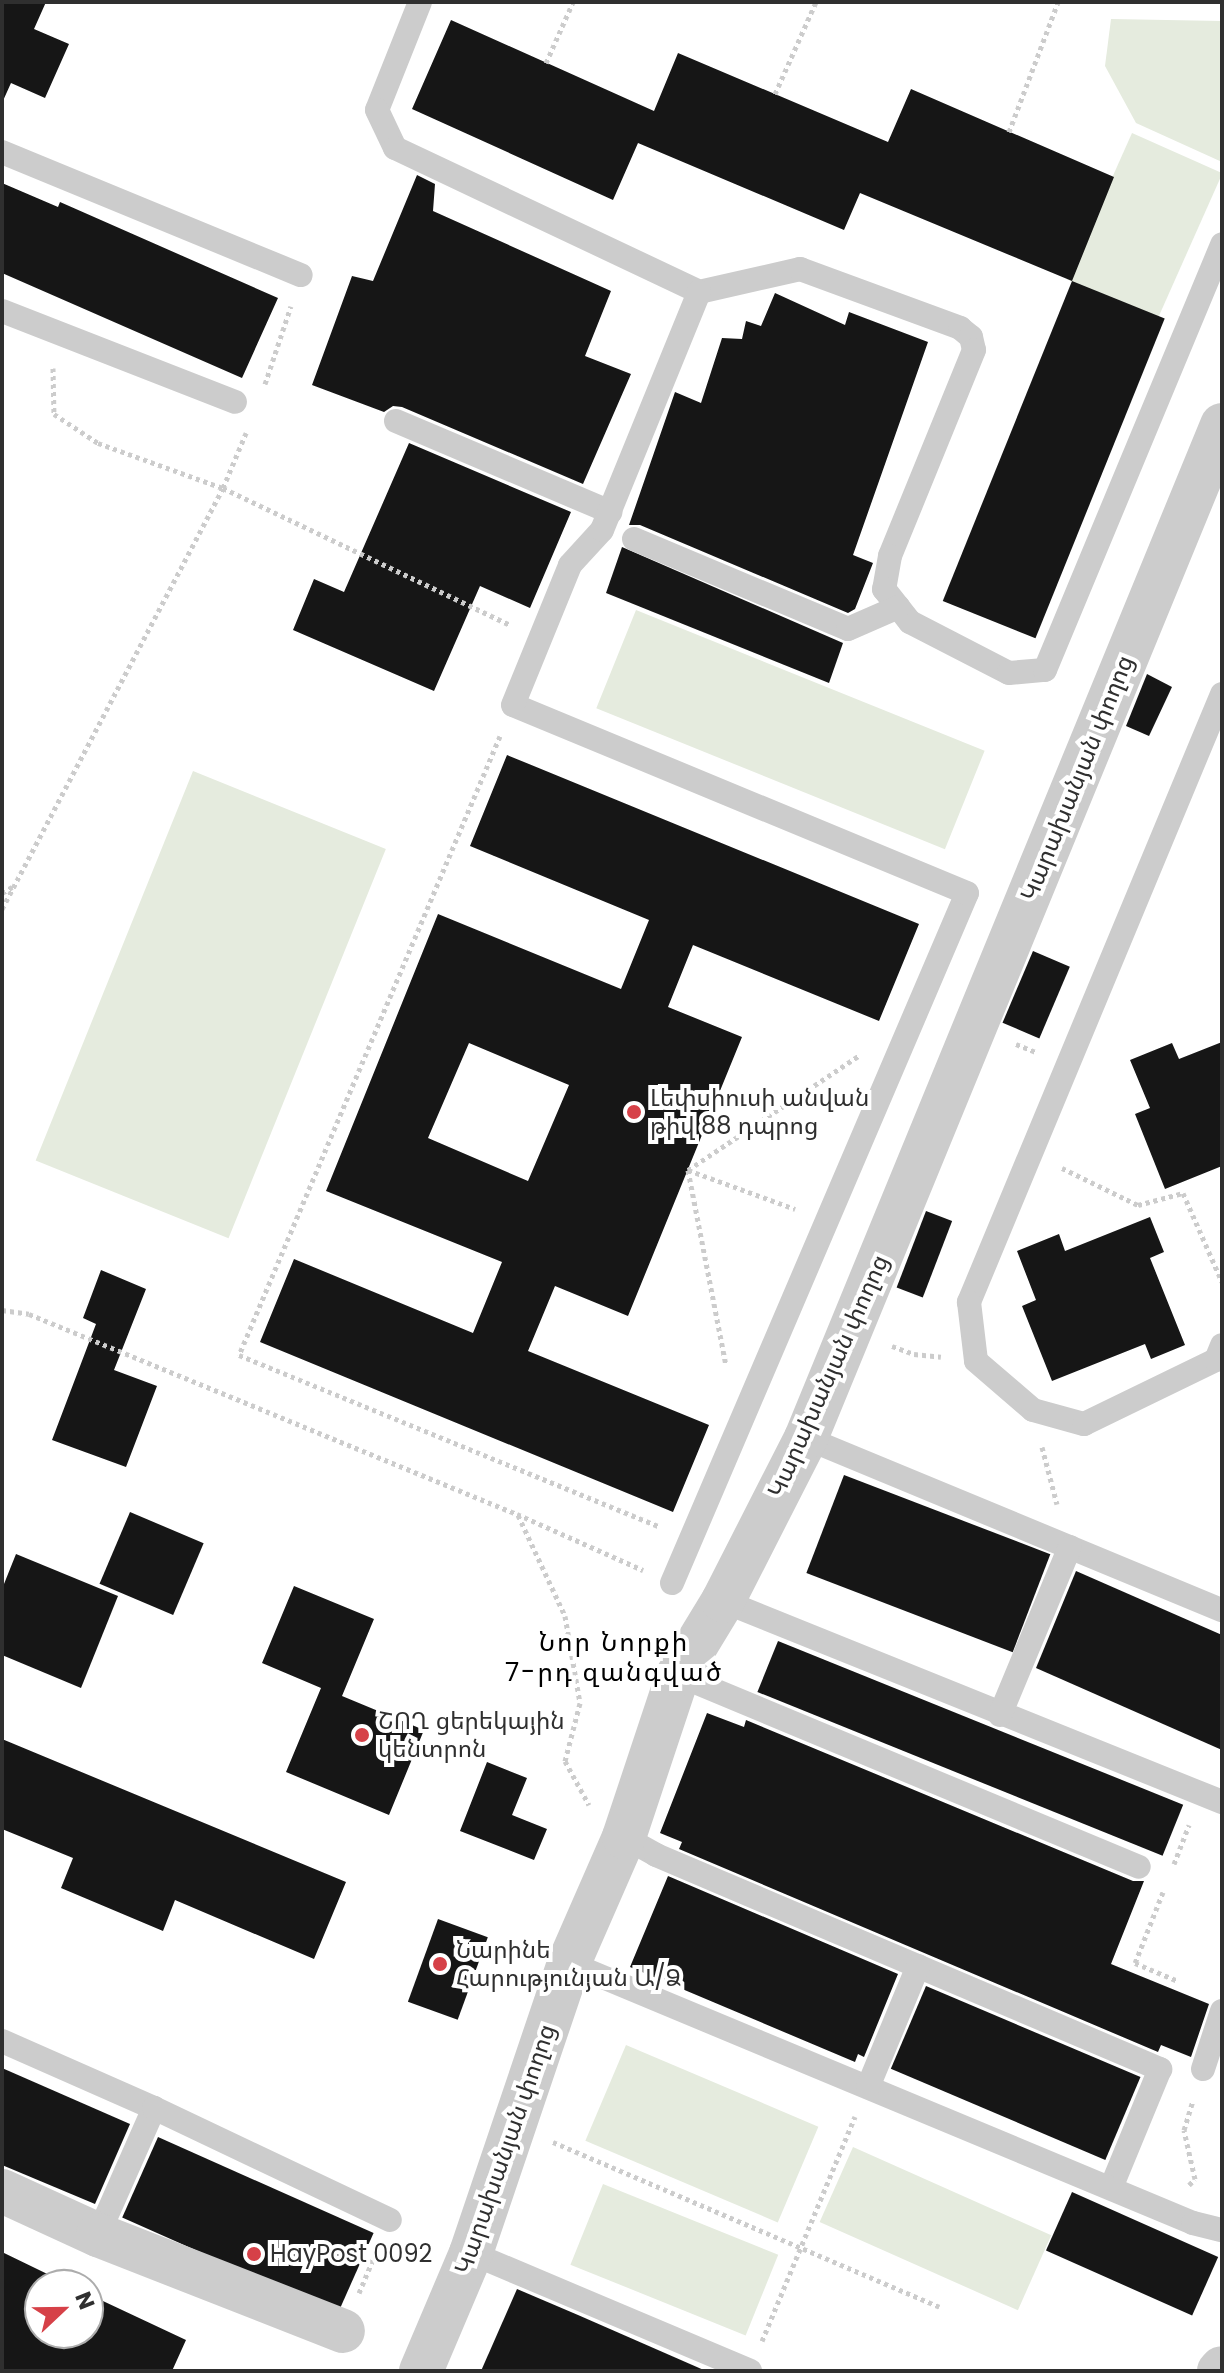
<!DOCTYPE html>
<meta charset="utf-8">
<style>
body{margin:0}
#map{position:relative;width:1224px;height:2373px;overflow:hidden;background:#fff;font-family:Poppins,"Noto Sans Armenian",sans-serif}
div>[style]{position:absolute}
.green>*{inset:0;background:#e5ebde;transform-origin:0 0}
.building>*{inset:0;background:#161616;transform-origin:0 0}
.path>*{height:5px;margin-top:-2.5px;transform-origin:0;background:repeating-linear-gradient(90deg,#ccc 0 4px,transparent 0 8px)}
.service>*{height:24px;margin:-12px;padding:0 12px;transform-origin:12px;border-radius:12px;background:#ccc}
.minor>*{height:44px;margin:-22px;padding:0 22px;transform-origin:22px;border-radius:22px;background:#ccc}
.dots>*{width:22px;height:22px;translate:-50% -50%;box-sizing:border-box;border:4px solid #fff;border-radius:50%}
span{translate:-50% -50%;white-space:nowrap;text-align:center;line-height:1.15;-webkit-text-stroke:8px #fff;paint-order:stroke}
.street-label{font-size:24px;color:#2f2f2f}
.poi-label{font-size:24px;color:#2f2f2f}
.left{translate:0 -50%;text-align:left}
.neighbourhood-label{font-size:26px;color:#000;letter-spacing:2px}
.frame{position:absolute;inset:0;border:4px solid #2f2f2f;pointer-events:none}
.north{position:absolute;left:24px;top:2269px;width:80px;height:80px;box-sizing:border-box;background:#fff;border:2px solid #acacac;border-radius:50%;rotate:68deg;font-size:22px;font-weight:700;line-height:32px;text-align:center;color:#2f2f2f}
.north::after{content:'';display:block;margin:auto;width:28px;height:36px;background:#d64148;clip-path:polygon(50% 0,100% 100%,50% 72%,0 100%)}
</style>
<div id="map">
<div class="green">
<i style="clip-path:polygon(1111px 19px,1222px 21px,1222px 162px,1136px 123px,1105px 66px)"></i>
<i style="left:1132px;top:133px;width:99px;height:160px;rotate:24deg"></i>
<i style="left:636px;top:610px;width:376px;height:106px;rotate:22deg"></i>
<i style="left:193px;top:771px;width:208px;height:420px;rotate:22deg"></i>
<i style="left:626px;top:2045px;width:209px;height:104px;rotate:23deg"></i>
<i style="left:853px;top:2147px;width:217px;height:82px;rotate:24deg"></i>
<i style="left:603px;top:2184px;width:189px;height:87px;rotate:22deg"></i>
</div>
<div class="building">
<i style="clip-path:polygon(2px 2px,46px 2px,34px 29px,69px 44px,45px 98px,11px 83px,2px 103px)"></i>
<i style="clip-path:polygon(451px 20px,654px 111px,678px 53px,888px 142px,911px 89px,1114px 177px,1072px 281px,860px 193px,844px 230px,638px 143px,613px 200px,412px 109px)"></i>
<i style="clip-path:polygon(417px 175px,435px 184px,433px 211px,611px 291px,585px 356px,631px 374px,583px 484px,402px 407px,393px 406px,384px 412px,312px 385px,352px 276px,373px 281px)"></i>
<i style="clip-path:polygon(2px 183px,58px 207px,60px 202px,278px 298px,242px 378px,2px 273px)"></i>
<i style="left:1072px;top:281px;width:100px;height:345px;rotate:22deg"></i>
<i style="clip-path:polygon(775px 293px,845px 325px,849px 312px,928px 342px,853px 555px,873px 563px,855px 609px,848px 613px,640px 525px,629px 525px,675px 392px,701px 403px,722px 338px,742px 339px,746px 321px,761px 326px)"></i>
<i style="clip-path:polygon(409px 443px,571px 512px,530px 608px,480px 586px,434px 691px,293px 630px,314px 579px,344px 592px)"></i>
<i style="clip-path:polygon(622px 547px,843px 643px,829px 683px,606px 593px)"></i>
<i style="clip-path:polygon(1147px 674px,1172px 687px,1149px 736px,1126px 726px)"></i>
<i style="clip-path:polygon(evenodd,507px 755px,919px 924px,879px 1021px,693px 945px,668px 1007px,742px 1037px,628px 1316px,555px 1286px,528px 1351px,709px 1425px,673px 1512px,260px 1342px,294px 1259px,473px 1333px,502px 1262px,326px 1191px,438px 914px,621px 989px,649px 920px,470px 846px,507px 755px,469px 1043px,569px 1085px,528px 1181px,428px 1138px,469px 1043px)"></i>
<i style="left:1033px;top:951px;width:40px;height:78px;rotate:23deg"></i>
<i style="clip-path:polygon(1222px 1042px,1222px 1166px,1165px 1189px,1135px 1114px,1150px 1108px,1130px 1060px,1172px 1043px,1179px 1059px)"></i>
<i style="left:926px;top:1211px;width:28px;height:82px;rotate:21deg"></i>
<i style="clip-path:polygon(1150px 1217px,1164px 1252px,1150px 1258px,1185px 1345px,1151px 1359px,1145px 1344px,1052px 1381px,1022px 1306px,1036px 1300px,1017px 1251px,1059px 1234px,1065px 1251px)"></i>
<i style="clip-path:polygon(101px 1270px,146px 1289px,114px 1370px,157px 1386px,126px 1467px,52px 1440px,96px 1324px,83px 1318px)"></i>
<i style="left:844px;top:1475px;width:221px;height:105px;rotate:21deg"></i>
<i style="left:130px;top:1512px;width:80px;height:78px;rotate:23deg"></i>
<i style="clip-path:polygon(16px 1554px,118px 1596px,81px 1688px,2px 1655px,2px 1589px)"></i>
<i style="clip-path:polygon(1076px 1571px,1222px 1635px,1222px 1750px,1036px 1668px)"></i>
<i style="clip-path:polygon(294px 1586px,374px 1619px,342px 1696px,424px 1730px,389px 1815px,286px 1772px,321px 1688px,262px 1663px)"></i>
<i style="left:778px;top:1641px;width:437px;height:55px;rotate:22deg"></i>
<i style="clip-path:polygon(707px 1713px,744px 1727px,746px 1720px,1133px 1881px,1144px 1881px,1111px 1964px,1209px 2004px,1191px 2057px,1161px 2045px,1158px 2052px,679px 1849px,682px 1842px,660px 1833px)"></i>
<i style="clip-path:polygon(2px 1739px,346px 1882px,314px 1959px,175px 1900px,163px 1931px,61px 1888px,73px 1858px,2px 1829px)"></i>
<i style="clip-path:polygon(487px 1762px,527px 1778px,512px 1815px,547px 1829px,534px 1860px,460px 1831px)"></i>
<i style="clip-path:polygon(668px 1876px,898px 1974px,864px 2057px,858px 2054px,855px 2062px,630px 1967px)"></i>
<i style="left:438px;top:1919px;width:53px;height:88px;rotate:20deg"></i>
<i style="left:926px;top:1986px;width:233px;height:90px;rotate:23deg"></i>
<i style="clip-path:polygon(2px 2068px,130px 2124px,95px 2204px,2px 2165px)"></i>
<i style="left:158px;top:2137px;width:236px;height:88px;rotate:24deg"></i>
<i style="left:1072px;top:2192px;width:160px;height:64px;rotate:24deg"></i>
<i style="clip-path:polygon(2px 2252px,70px 2285px,40px 2285px,40px 2333px,88px 2333px,88px 2294px,186px 2340px,172px 2371px,2px 2371px)"></i>
<i style="clip-path:polygon(517px 2289px,578px 2315px,706px 2371px,481px 2371px)"></i>
</div>
<div class="path">
<i style="left:546px;top:63px;width:67px;rotate:-66.1deg"></i>
<i style="left:775px;top:94px;width:101px;rotate:-66deg"></i>
<i style="left:1009px;top:132px;width:139px;rotate:-69.3deg"></i>
<i style="left:53px;top:368px;width:46px;rotate:88.8deg"></i>
<i style="left:54px;top:414px;width:53px;rotate:33.4deg"></i>
<i style="left:98px;top:443px;width:133px;rotate:19.8deg"></i>
<i style="left:223px;top:488px;width:318px;rotate:25.5deg"></i>
<i style="left:265px;top:384px;width:82px;rotate:-71.6deg"></i>
<i style="left:500px;top:736px;width:672px;rotate:112.86deg"></i>
<i style="left:239px;top:1355px;width:453px;rotate:22.2deg"></i>
<i style="left:2px;top:893px;width:12px;rotate:-31deg"></i>
<i style="left:2px;top:909px;width:475px;rotate:-62.3deg"></i>
<i style="left:223px;top:488px;width:60px;rotate:-67.3deg"></i>
<i style="left:1016px;top:1044px;width:22px;rotate:22deg"></i>
<i style="left:1062px;top:1168px;width:85px;rotate:26deg"></i>
<i style="left:1138px;top:1205px;width:47px;rotate:-14.9deg"></i>
<i style="left:1183px;top:1193px;width:97px;rotate:66.3deg"></i>
<i style="left:688px;top:1170px;width:207px;rotate:-33.8deg"></i>
<i style="left:688px;top:1170px;width:199px;rotate:79deg"></i>
<i style="left:688px;top:1170px;width:114px;rotate:20deg"></i>
<i style="left:2px;top:1310px;width:27px;rotate:8deg"></i>
<i style="left:29px;top:1314px;width:527px;rotate:22.29deg"></i>
<i style="left:517px;top:1514px;width:138px;rotate:24deg"></i>
<i style="left:892px;top:1346px;width:23px;rotate:20deg"></i>
<i style="left:914px;top:1354px;width:27px;rotate:6deg"></i>
<i style="left:1042px;top:1447px;width:59px;rotate:75.3deg"></i>
<i style="left:518px;top:1515px;width:111px;rotate:65deg"></i>
<i style="left:565px;top:1616px;width:88px;rotate:80.2deg"></i>
<i style="left:580px;top:1703px;width:60px;rotate:104.5deg"></i>
<i style="left:565px;top:1761px;width:50px;rotate:61.4deg"></i>
<i style="left:1174px;top:1864px;width:42px;rotate:-69deg"></i>
<i style="left:1163px;top:1892px;width:76px;rotate:111.5deg"></i>
<i style="left:1135px;top:1963px;width:47px;rotate:22.7deg"></i>
<i style="left:553px;top:2142px;width:420px;rotate:23.1deg"></i>
<i style="left:1189px;top:2185px;width:8px;rotate:-45deg"></i>
<i style="left:1195px;top:2179px;width:50px;rotate:-102.7deg"></i>
<i style="left:1184px;top:2130px;width:31px;rotate:-73deg"></i>
<i style="left:359px;top:2293px;width:47px;rotate:-67.3deg"></i>
<i style="left:762px;top:2341px;width:243px;rotate:-67.5deg"></i>
</div>
<div class="service">
<i style="left:420px;top:2px;width:116px;rotate:111.7deg"></i>
<i style="left:377px;top:110px;width:42px;rotate:64.7deg"></i>
<i style="left:395px;top:148px;width:336px;rotate:25.3deg"></i>
<i style="left:699px;top:292px;width:104px;rotate:-12.8deg"></i>
<i style="left:800px;top:269px;width:171px;rotate:20.2deg"></i>
<i style="left:960px;top:328px;width:14px;rotate:39deg"></i>
<i style="left:971px;top:337px;width:13px;rotate:77deg"></i>
<i style="left:974px;top:350px;width:222px;rotate:112.2deg"></i>
<i style="left:890px;top:556px;width:34px;rotate:100deg"></i>
<i style="left:884px;top:589px;width:42px;rotate:51.8deg"></i>
<i style="left:910px;top:622px;width:111px;rotate:27.3deg"></i>
<i style="left:1009px;top:673px;width:36px;rotate:-5deg"></i>
<i style="left:1045px;top:670px;width:461px;rotate:-67.4deg"></i>
<i style="left:2px;top:152px;width:323px;rotate:22.4deg"></i>
<i style="left:2px;top:311px;width:250px;rotate:21.3deg"></i>
<i style="left:396px;top:421px;width:233px;rotate:23deg"></i>
<i style="left:634px;top:539px;width:232px;rotate:22.8deg"></i>
<i style="left:848px;top:629px;width:55px;rotate:-23.7deg"></i>
<i style="left:1222px;top:694px;width:659px;rotate:112.59deg"></i>
<i style="left:969px;top:1302px;width:59px;rotate:83.2deg"></i>
<i style="left:976px;top:1361px;width:75px;rotate:40.7deg"></i>
<i style="left:1033px;top:1410px;width:53px;rotate:15.4deg"></i>
<i style="left:1084px;top:1424px;width:147px;rotate:-25.9deg"></i>
<i style="left:1216px;top:1360px;width:16px;rotate:-68deg"></i>
<i style="left:806px;top:1438px;width:450px;rotate:22.5deg"></i>
<i style="left:672px;top:1583px;width:750px;rotate:-66.85deg"></i>
<i style="left:967px;top:893px;width:491px;rotate:-157.5deg"></i>
<i style="left:513px;top:705px;width:151px;rotate:-67.8deg"></i>
<i style="left:570px;top:565px;width:47px;rotate:-47.6deg"></i>
<i style="left:602px;top:530px;width:257px;rotate:-67.8deg"></i>
<i style="left:723px;top:1601px;width:538px;rotate:21.94deg"></i>
<i style="left:678px;top:1675px;width:499px;rotate:22.6deg"></i>
<i style="left:1000px;top:1715px;width:182px;rotate:-67.4deg"></i>
<i style="left:624px;top:1837px;width:37px;rotate:29deg"></i>
<i style="left:656px;top:1855px;width:548px;rotate:23.01deg"></i>
<i style="left:1160px;top:2069px;width:129px;rotate:112.4deg"></i>
<i style="left:569px;top:1963px;width:676px;rotate:22.62deg"></i>
<i style="left:1193px;top:2223px;width:30px;rotate:14deg"></i>
<i style="left:2px;top:2041px;width:166px;rotate:23.8deg"></i>
<i style="left:1203px;top:2069px;width:61px;rotate:-71.9deg"></i>
<i style="left:868px;top:2087px;width:131px;rotate:-67.5deg"></i>
<i style="left:98px;top:2235px;width:139px;rotate:-66.2deg"></i>
<i style="left:154px;top:2108px;width:261px;rotate:25.4deg"></i>
<i style="left:471px;top:2253px;width:303px;rotate:22.9deg"></i>
</div>
<div class="minor">
<i style="left:2px;top:2191px;width:106px;rotate:24.6deg"></i>
<i style="left:98px;top:2235px;width:263px;rotate:21.4deg"></i>
<i style="left:421px;top:2371px;width:128px;rotate:-67deg"></i>
<i style="left:471px;top:2253px;width:306px;rotate:-71.3deg"></i>
<i style="left:569px;top:1963px;width:137px;rotate:-66.4deg"></i>
<i style="left:624px;top:1837px;width:171px;rotate:-71.6deg"></i>
<i style="left:678px;top:1675px;width:87px;rotate:-58.7deg"></i>
<i style="left:723px;top:1601px;width:183px;rotate:-63deg"></i>
<i style="left:806px;top:1438px;width:1095px;rotate:-67.67deg"></i>
<i style="left:1219px;top:2371px;width:4px;rotate:-45deg"></i>
</div>
<div class="dots">
<i style="left:634px;top:1112px;background:#d64148"></i>
<i style="left:362px;top:1735px;background:#d64148"></i>
<i style="left:440px;top:1964px;background:#d64148"></i>
<i style="left:254px;top:2254px;background:#d64148"></i>
</div>
<div class="street-label">
<span style="left:1077px;top:778px;rotate:-68deg">Կարախանյան փողոց</span>
<span style="left:828px;top:1376px;rotate:-66deg">Կարախանյան փողոց</span>
<span style="left:505px;top:2149px;rotate:-71deg">Կարախանյան փողոց</span>
</div>
<div class="poi-label">
<span class="left" style="left:650px;top:1112px">Լեփսիուսի անվան<br>թիվ 88 դպրոց</span>
<span class="left" style="left:378px;top:1735px">ՇՈՂ ցերեկային<br>կենտրոն</span>
<span class="left" style="left:456px;top:1964px">Նարինե<br>Հարությունյան Ա/Ձ</span>
<span class="left" style="left:270px;top:2254px">HayPost 0092</span>
</div>
<div class="neighbourhood-label">
<span style="left:614px;top:1658px">Նոր Նորքի<br>7-րդ զանգված</span>
</div>
<div class="frame"></div>
<div class="north">N</div>
</div>
